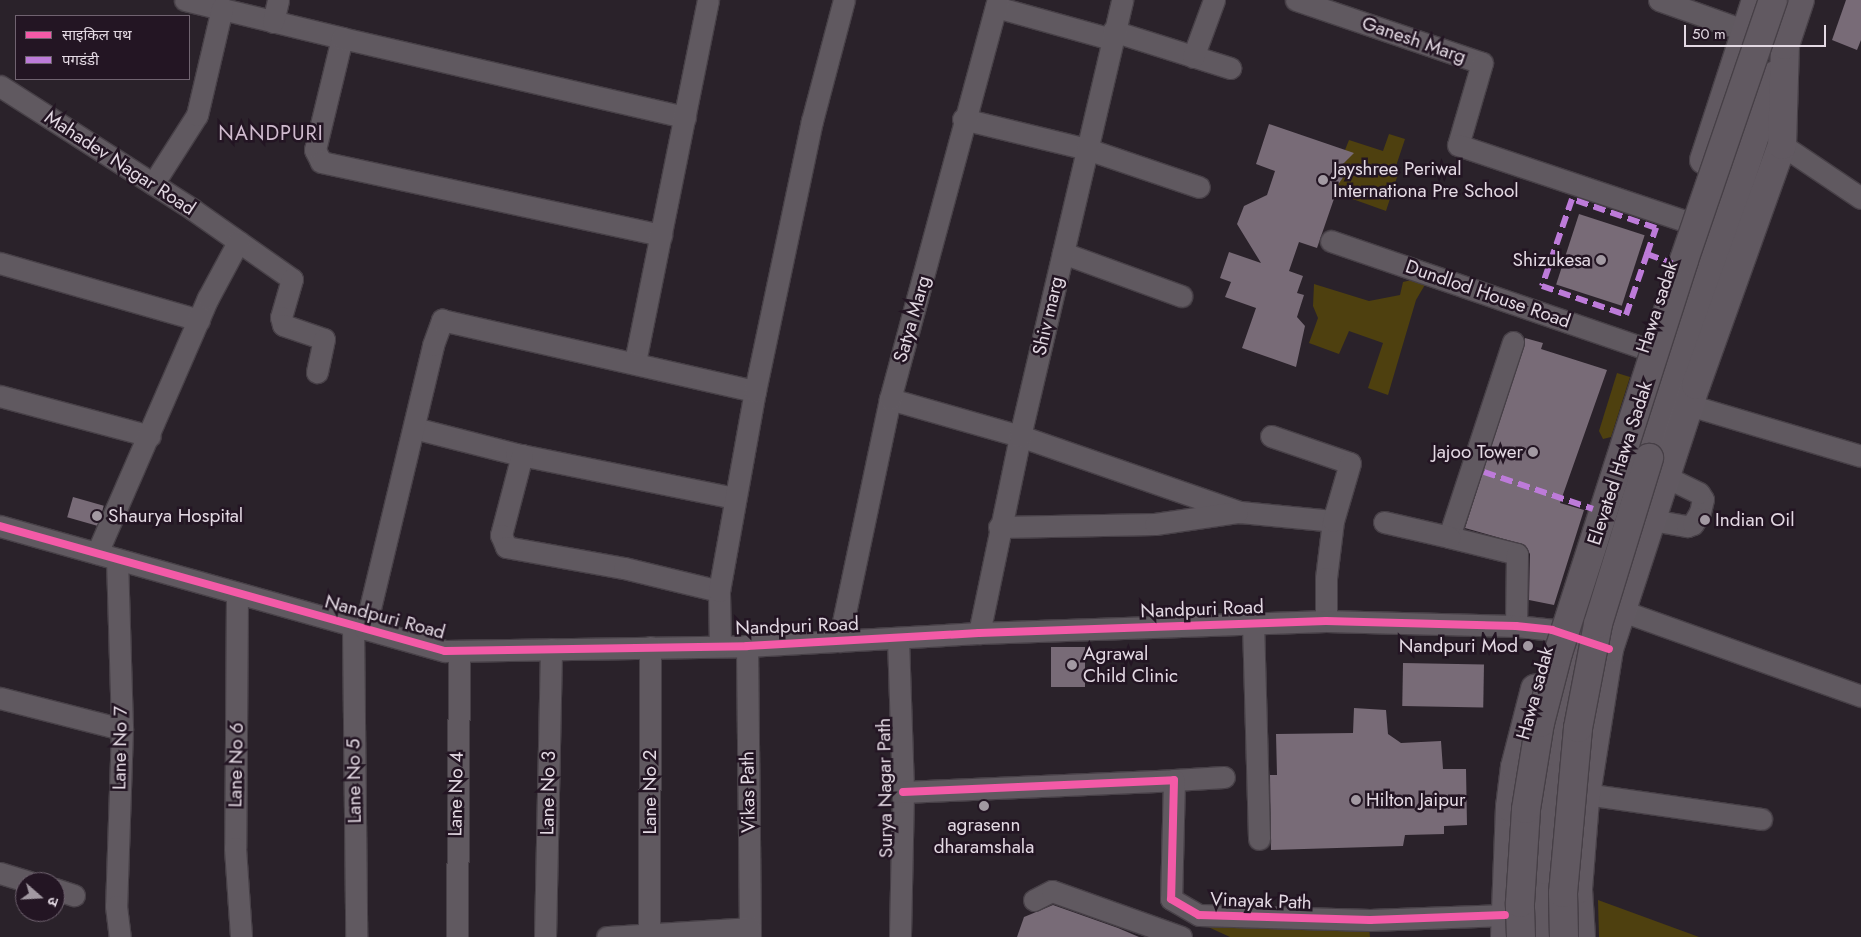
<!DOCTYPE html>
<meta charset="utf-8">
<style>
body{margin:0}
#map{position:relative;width:1861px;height:937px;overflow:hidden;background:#2a222a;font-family:Jost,"Noto Sans Devanagari",sans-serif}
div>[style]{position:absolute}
.green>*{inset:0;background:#4e400f}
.building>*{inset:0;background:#786b77;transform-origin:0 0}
.roads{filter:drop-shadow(1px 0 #474047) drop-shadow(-1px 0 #474047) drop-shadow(0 1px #474047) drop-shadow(0 -1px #474047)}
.minor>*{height:21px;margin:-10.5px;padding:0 10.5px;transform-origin:10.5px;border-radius:10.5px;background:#605960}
.major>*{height:28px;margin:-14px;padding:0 14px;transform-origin:14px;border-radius:14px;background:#615961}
.bridges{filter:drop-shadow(1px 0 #474047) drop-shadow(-1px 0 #474047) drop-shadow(0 1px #474047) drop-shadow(0 -1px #474047)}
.major-bridge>*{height:28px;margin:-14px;padding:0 14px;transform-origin:14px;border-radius:14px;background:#615961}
.quiet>*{height:6px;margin-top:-3px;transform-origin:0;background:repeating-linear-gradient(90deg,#bd7bd9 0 12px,transparent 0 18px)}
.cycleway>*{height:8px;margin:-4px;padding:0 4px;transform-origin:4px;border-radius:4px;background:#f35aa7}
.dots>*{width:14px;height:14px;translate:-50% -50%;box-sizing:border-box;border:2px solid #231523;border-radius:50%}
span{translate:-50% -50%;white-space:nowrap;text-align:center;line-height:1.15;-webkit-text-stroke:5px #231523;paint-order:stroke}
.street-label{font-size:19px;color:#e3d9e3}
.poi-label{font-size:19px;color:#e3d9e3}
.left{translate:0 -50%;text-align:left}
.right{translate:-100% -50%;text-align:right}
.neighbourhood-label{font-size:20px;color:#cfbbce;letter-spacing:1px}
.legend{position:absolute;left:15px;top:15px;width:175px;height:65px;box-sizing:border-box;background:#231523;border:1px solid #706370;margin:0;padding:6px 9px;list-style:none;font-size:15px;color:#e3d9e3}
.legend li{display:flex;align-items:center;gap:10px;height:25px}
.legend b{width:25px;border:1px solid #706370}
.north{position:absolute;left:15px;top:872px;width:50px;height:50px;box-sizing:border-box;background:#231523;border:1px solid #706370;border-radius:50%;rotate:109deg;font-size:14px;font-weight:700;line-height:20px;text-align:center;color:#e3d9e3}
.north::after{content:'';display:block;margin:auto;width:18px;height:22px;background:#a299a2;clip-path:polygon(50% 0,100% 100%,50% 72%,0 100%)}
.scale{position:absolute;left:1684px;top:25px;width:142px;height:22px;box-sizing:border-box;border:2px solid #e3d9e3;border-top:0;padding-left:6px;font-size:15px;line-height:18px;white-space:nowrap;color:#e3d9e3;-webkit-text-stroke:4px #231523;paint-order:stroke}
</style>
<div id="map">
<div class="green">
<i style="clip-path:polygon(1389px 134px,1405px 139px,1395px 169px,1399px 171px,1386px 211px,1333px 192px,1336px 182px,1344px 176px,1335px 170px,1348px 159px,1345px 150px,1349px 140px,1383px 151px)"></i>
<i style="clip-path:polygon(1416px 279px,1426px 283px,1416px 300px,1388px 395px,1368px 388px,1383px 343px,1349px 331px,1339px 354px,1309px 343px,1318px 318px,1313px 306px,1314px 284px,1369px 301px,1400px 295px,1403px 282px)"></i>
<i style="clip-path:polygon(1617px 373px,1630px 377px,1611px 437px,1603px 439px,1599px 431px)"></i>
<i style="clip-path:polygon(1598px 900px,1699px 937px,1599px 937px)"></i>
<i style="clip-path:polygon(1206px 926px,1369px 927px,1370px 937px,1230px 937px)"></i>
</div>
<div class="building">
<i style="clip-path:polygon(1846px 0,1861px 0,1861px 40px,1857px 50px,1832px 40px)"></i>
<i style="clip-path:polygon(1269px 124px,1354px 153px,1338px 169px,1344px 176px,1333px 192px,1336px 193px,1317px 248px,1299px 242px,1289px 271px,1303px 276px,1297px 293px,1304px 295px,1297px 317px,1305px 326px,1296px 367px,1242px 348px,1256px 308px,1225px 297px,1231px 282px,1220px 278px,1229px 252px,1261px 263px,1237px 224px,1244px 206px,1267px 195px,1275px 171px,1256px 164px)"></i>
<i style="left:1579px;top:214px;width:69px;height:74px;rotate:18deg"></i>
<i style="clip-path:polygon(1525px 338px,1543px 343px,1541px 349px,1607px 370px,1560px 503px,1584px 510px,1554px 605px,1529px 600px,1530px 554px,1525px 545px,1465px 528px)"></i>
<i style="left:73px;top:497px;width:32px;height:21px;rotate:16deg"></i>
<i style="left:1051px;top:647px;width:34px;height:40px"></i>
<i style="left:1403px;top:663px;width:81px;height:43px;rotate:1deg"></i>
<i style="clip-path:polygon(1354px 708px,1386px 710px,1388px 734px,1401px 743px,1441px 741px,1443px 769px,1466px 769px,1467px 825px,1444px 826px,1444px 834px,1405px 835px,1403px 846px,1271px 850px,1270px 775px,1277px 775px,1276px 734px,1353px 733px)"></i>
<i style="clip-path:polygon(1053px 905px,1118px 928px,1139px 937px,1017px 937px,1024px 917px)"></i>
</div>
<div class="roads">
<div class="minor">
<i style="left:185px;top:0;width:162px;rotate:13.6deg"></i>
<i style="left:342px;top:38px;width:115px;rotate:103.6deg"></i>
<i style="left:315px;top:150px;width:13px;rotate:63deg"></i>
<i style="left:321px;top:162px;width:348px;rotate:12.1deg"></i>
<i style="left:1296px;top:0;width:196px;rotate:18.7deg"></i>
<i style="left:1482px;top:63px;width:85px;rotate:106.3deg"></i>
<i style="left:1458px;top:145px;width:239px;rotate:18.5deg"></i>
<i style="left:1659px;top:0;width:107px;rotate:19.6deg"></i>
<i style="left:996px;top:7px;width:119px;rotate:15.5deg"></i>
<i style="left:273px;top:22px;width:23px;rotate:-77deg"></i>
<i style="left:1113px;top:31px;width:123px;rotate:17.5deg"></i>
<i style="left:342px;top:38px;width:352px;rotate:13deg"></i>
<i style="left:1193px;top:57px;width:61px;rotate:-69.8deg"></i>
<i style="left:0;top:86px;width:228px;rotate:32.6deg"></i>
<i style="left:192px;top:209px;width:122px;rotate:35deg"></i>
<i style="left:292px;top:279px;width:40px;rotate:106deg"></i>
<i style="left:281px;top:317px;width:8px;rotate:76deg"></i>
<i style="left:283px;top:325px;width:43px;rotate:18.9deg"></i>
<i style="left:324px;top:339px;width:34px;rotate:102deg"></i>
<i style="left:963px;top:119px;width:128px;rotate:13.6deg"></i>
<i style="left:1087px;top:149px;width:118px;rotate:18.7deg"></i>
<i style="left:1782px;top:145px;width:95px;rotate:33.9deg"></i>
<i style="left:153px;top:184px;width:82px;rotate:-57.5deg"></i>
<i style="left:197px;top:115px;width:110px;rotate:-76.8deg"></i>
<i style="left:1331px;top:241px;width:331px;rotate:18.9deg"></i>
<i style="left:1063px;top:253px;width:126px;rotate:20deg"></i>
<i style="left:0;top:263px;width:207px;rotate:16deg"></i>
<i style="left:1513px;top:342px;width:205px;rotate:108.2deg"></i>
<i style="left:1449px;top:537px;width:70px;rotate:14deg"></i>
<i style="left:1517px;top:554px;width:72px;rotate:90.8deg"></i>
<i style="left:635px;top:362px;width:369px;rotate:-78.6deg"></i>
<i style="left:0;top:396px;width:155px;rotate:14.9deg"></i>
<i style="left:890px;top:399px;width:135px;rotate:15.9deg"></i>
<i style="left:1020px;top:436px;width:233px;rotate:19.1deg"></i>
<i style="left:1240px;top:512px;width:93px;rotate:5.5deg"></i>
<i style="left:1333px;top:521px;width:57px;rotate:97deg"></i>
<i style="left:1326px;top:578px;width:43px;rotate:90deg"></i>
<i style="left:1689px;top:405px;width:179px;rotate:16.5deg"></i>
<i style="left:414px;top:428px;width:105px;rotate:14.3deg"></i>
<i style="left:516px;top:454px;width:223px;rotate:11.4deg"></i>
<i style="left:1271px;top:436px;width:83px;rotate:18.9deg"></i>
<i style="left:1350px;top:463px;width:60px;rotate:106.3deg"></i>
<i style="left:522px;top:455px;width:83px;rotate:104.7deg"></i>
<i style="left:501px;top:535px;width:13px;rotate:67deg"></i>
<i style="left:506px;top:547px;width:120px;rotate:10.1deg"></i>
<i style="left:624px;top:568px;width:98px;rotate:13.6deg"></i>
<i style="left:1652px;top:520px;width:36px;rotate:10deg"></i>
<i style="left:1687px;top:526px;width:6px;rotate:-18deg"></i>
<i style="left:1693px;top:524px;width:14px;rotate:-60deg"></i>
<i style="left:1700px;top:512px;width:13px;rotate:-77deg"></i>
<i style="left:1703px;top:499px;width:7px;rotate:-124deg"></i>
<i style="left:1699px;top:493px;width:37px;rotate:-154deg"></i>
<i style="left:1384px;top:522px;width:67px;rotate:13deg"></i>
<i style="left:0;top:526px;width:462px;rotate:15.7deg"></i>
<i style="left:445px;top:651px;width:302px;rotate:-0.9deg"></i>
<i style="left:747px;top:646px;width:232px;rotate:-3.2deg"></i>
<i style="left:979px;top:633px;width:347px;rotate:-2deg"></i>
<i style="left:1326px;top:621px;width:190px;rotate:1.5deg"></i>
<i style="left:1516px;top:626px;width:36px;rotate:6deg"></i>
<i style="left:1552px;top:630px;width:28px;rotate:19deg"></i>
<i style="left:999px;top:527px;width:156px;rotate:-1.1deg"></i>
<i style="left:1155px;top:524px;width:83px;rotate:-8.3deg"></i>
<i style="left:97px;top:553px;width:278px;rotate:-66.5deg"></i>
<i style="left:208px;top:298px;width:64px;rotate:-61.8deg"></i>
<i style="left:117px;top:559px;width:170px;rotate:88.3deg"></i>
<i style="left:122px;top:729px;width:177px;rotate:91.9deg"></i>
<i style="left:116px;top:906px;width:31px;rotate:83deg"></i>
<i style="left:237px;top:593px;width:255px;rotate:90.4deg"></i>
<i style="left:235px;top:848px;width:89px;rotate:86.1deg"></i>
<i style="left:1622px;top:611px;width:254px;rotate:19.6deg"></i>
<i style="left:1253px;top:623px;width:216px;rotate:88.4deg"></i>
<i style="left:353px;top:625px;width:312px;rotate:89.4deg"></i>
<i style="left:365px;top:629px;width:292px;rotate:-76.5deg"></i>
<i style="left:433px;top:345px;width:27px;rotate:-70deg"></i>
<i style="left:442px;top:320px;width:321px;rotate:12.8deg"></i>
<i style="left:979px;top:633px;width:201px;rotate:-78.2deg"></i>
<i style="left:1020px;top:436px;width:448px;rotate:-76.8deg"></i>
<i style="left:898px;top:639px;width:153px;rotate:88.1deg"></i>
<i style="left:903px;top:792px;width:145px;rotate:91.2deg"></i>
<i style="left:839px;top:641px;width:247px;rotate:-78.1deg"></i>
<i style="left:890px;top:399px;width:413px;rotate:-74.9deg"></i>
<i style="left:720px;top:645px;width:54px;rotate:-91.1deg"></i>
<i style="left:719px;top:591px;width:203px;rotate:-79.8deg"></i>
<i style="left:755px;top:391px;width:276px;rotate:-78.1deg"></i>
<i style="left:812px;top:121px;width:125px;rotate:-75.2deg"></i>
<i style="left:747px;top:646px;width:291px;rotate:89.4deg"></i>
<i style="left:0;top:698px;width:126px;rotate:14.3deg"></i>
<i style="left:1174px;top:780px;width:50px;rotate:-3.4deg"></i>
<i style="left:903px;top:792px;width:271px;rotate:-2.5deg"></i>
<i style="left:1174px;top:780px;width:119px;rotate:91.4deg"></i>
<i style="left:1171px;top:899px;width:32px;rotate:30deg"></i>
<i style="left:1199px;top:915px;width:171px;rotate:1.7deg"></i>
<i style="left:1370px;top:920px;width:135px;rotate:-2.1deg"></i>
<i style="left:1586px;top:794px;width:177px;rotate:8.1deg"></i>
<i style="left:0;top:873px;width:31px;rotate:17deg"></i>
<i style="left:55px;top:889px;width:20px;rotate:18deg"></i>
<i style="left:1034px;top:900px;width:20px;rotate:-27deg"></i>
<i style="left:1052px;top:891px;width:137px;rotate:19.6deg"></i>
<i style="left:457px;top:937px;width:286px;rotate:-89.6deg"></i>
<i style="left:545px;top:937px;width:288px;rotate:-88.8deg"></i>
<i style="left:607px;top:937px;width:143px;rotate:-3.6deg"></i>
<i style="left:649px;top:937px;width:290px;rotate:-89.8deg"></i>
</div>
<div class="major">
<i style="left:1704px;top:160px;width:168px;rotate:-72deg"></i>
<i style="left:1649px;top:458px;width:403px;rotate:-71.8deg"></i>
<i style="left:1505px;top:937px;width:130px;rotate:-87.8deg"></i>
<i style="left:1510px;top:807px;width:40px;rotate:-82.9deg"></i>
<i style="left:1515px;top:767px;width:81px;rotate:-75.6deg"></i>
<i style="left:1547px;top:937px;width:67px;rotate:-90.9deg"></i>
<i style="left:1546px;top:870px;width:119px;rotate:-84.7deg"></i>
<i style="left:1557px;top:752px;width:116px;rotate:-78deg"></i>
<i style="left:1581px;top:937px;width:48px;rotate:-93.6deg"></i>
<i style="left:1578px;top:889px;width:88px;rotate:-85.5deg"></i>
<i style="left:1585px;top:801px;width:154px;rotate:-81deg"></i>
<i style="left:1609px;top:649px;width:278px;rotate:-71.8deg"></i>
<i style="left:1696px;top:385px;width:255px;rotate:-70.3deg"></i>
<i style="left:1782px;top:145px;width:100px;rotate:-88.3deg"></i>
<i style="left:1785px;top:45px;width:47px;rotate:-71.6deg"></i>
</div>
</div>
<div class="bridges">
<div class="major-bridge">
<i style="left:1521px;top:937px;width:34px;rotate:-92deg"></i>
<i style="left:1520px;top:903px;width:94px;rotate:-86.3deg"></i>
<i style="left:1526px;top:809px;width:87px;rotate:-80.8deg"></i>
<i style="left:1540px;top:723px;width:72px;rotate:-75.6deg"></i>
<i style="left:1558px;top:653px;width:413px;rotate:-72.2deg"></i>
<i style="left:1684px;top:260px;width:275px;rotate:-71.1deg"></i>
<i style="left:1564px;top:937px;width:44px;rotate:-91.3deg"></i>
<i style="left:1563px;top:893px;width:166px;rotate:-84.8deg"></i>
<i style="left:1578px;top:728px;width:106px;rotate:-79.1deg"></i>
<i style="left:1598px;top:624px;width:174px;rotate:-72.9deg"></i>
</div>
</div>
<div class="quiet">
<i style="left:1647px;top:254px;width:28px;rotate:-71deg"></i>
<i style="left:1656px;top:228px;width:89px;rotate:-161deg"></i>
<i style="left:1572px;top:199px;width:92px;rotate:109deg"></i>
<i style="left:1542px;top:286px;width:89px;rotate:19deg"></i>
<i style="left:1626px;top:315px;width:65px;rotate:-71deg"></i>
<i style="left:1647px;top:254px;width:27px;rotate:20deg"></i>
<i style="left:1484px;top:472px;width:115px;rotate:18.7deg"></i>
</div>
<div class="cycleway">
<i style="left:0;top:526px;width:462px;rotate:15.7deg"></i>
<i style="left:445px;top:651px;width:302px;rotate:-0.9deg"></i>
<i style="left:747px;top:646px;width:232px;rotate:-3.2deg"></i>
<i style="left:979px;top:633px;width:347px;rotate:-2deg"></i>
<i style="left:1326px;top:621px;width:190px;rotate:1.5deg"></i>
<i style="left:1516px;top:626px;width:36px;rotate:6deg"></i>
<i style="left:1552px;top:630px;width:60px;rotate:18.4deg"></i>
<i style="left:903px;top:792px;width:271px;rotate:-2.5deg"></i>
<i style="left:1174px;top:780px;width:119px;rotate:91.4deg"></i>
<i style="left:1171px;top:899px;width:32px;rotate:30deg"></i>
<i style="left:1199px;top:915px;width:171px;rotate:1.7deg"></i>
<i style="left:1370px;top:920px;width:135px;rotate:-2.1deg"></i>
</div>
<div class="dots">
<i style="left:1323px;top:180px;background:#a299a2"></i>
<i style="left:1601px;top:260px;background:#a299a2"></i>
<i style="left:1533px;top:452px;background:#a299a2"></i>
<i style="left:97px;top:516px;background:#a299a2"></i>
<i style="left:1705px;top:520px;background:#a299a2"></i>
<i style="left:1528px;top:646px;background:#a299a2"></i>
<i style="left:1072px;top:665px;background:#a299a2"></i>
<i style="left:1356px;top:800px;background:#a299a2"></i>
<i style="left:984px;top:806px;background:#a299a2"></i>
</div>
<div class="street-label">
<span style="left:1414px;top:40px;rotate:19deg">Ganesh Marg</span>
<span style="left:120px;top:163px;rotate:33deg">Mahadev Nagar Road</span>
<span style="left:1488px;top:294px;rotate:19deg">Dundlod House Road</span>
<span style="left:1657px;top:307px;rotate:-72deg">Hawa sadak</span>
<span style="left:1048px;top:316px;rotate:-77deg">Shiv marg</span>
<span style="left:912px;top:319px;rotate:-74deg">Satya Marg</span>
<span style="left:1620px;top:463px;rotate:-72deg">Elevated Hawa Sadak</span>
<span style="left:1202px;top:609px;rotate:-2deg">Nandpuri Road</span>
<span style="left:385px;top:617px;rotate:15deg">Nandpuri Road</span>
<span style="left:797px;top:626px;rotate:-2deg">Nandpuri Road</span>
<span style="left:1535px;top:693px;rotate:-75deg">Hawa sadak</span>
<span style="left:120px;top:748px;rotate:-89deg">Lane No 7</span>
<span style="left:236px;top:765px;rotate:-89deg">Lane No 6</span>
<span style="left:354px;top:781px;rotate:-91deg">Lane No 5</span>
<span style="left:885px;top:788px;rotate:-91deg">Surya Nagar Path</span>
<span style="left:650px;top:792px;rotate:-90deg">Lane No 2</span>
<span style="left:748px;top:792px;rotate:-91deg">Vikas Path</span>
<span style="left:548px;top:793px;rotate:-89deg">Lane No 3</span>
<span style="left:456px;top:794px;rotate:-89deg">Lane No 4</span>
<span style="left:1261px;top:901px;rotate:2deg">Vinayak Path</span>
</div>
<div class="poi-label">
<span class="left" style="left:1333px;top:180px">Jayshree Periwal<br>Internationa Pre School</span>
<span class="right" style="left:1591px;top:260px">Shizukesa</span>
<span class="right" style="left:1523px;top:452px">Jajoo Tower</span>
<span class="left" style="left:108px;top:516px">Shaurya Hospital</span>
<span class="left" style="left:1715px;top:520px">Indian Oil</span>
<span class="right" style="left:1518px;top:646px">Nandpuri Mod</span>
<span class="left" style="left:1083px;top:665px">Agrawal<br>Child Clinic</span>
<span class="left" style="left:1366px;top:800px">Hilton Jaipur</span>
<span style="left:984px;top:836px">agrasenn<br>dharamshala</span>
</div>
<div class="neighbourhood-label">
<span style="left:271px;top:133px">NANDPURI</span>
</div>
<ul class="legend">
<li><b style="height:6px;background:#f35aa7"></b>साइकिल पथ</li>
<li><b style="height:6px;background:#bd7bd9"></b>पगडंडी</li>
</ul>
<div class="north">उ</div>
<div class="scale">50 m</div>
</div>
